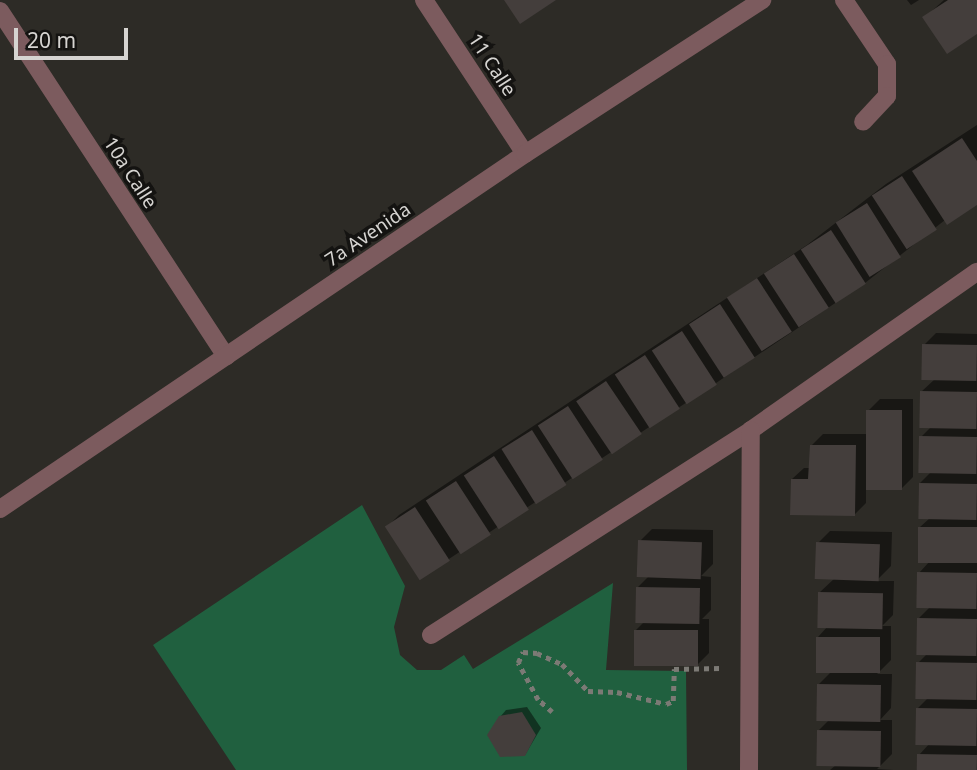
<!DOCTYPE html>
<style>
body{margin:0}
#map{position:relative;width:977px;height:770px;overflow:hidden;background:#2d2b26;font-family:"Noto Sans",sans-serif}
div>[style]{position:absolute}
.green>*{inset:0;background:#20603f}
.shadow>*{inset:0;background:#0007}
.building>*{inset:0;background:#443e3c;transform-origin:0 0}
.path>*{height:4.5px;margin-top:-2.25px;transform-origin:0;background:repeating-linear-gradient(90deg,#7c7a75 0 5px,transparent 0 10px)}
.minor>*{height:18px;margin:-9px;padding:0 9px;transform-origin:9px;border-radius:9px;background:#7c5b5e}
span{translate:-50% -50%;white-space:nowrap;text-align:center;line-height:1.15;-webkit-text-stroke:7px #141311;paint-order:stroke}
.street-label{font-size:19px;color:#d6d4d1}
.scale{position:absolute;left:14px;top:28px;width:114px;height:32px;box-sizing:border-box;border:4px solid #d6d4d1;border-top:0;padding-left:9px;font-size:21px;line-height:24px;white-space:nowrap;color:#d6d4d1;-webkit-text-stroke:5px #141311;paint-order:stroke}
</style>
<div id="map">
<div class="green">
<i style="clip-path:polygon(362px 505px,405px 586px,394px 627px,400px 655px,417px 670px,441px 670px,464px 655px,473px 669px,613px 583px,606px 670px,686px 671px,687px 770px,236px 770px,153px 645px)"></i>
</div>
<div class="shadow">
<i style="clip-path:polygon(907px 0,919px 0,911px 5px)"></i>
<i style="clip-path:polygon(944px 0,977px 0,977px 32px,924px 18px)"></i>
<i style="clip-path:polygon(977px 125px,977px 203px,945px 220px,865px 283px,716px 383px,420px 578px,387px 527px,399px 515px,807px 245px,886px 184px)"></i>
<i style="clip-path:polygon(936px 333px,977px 334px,977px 770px,919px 770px,919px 755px,930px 743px,917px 709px,929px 697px,918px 663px,928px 653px,918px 619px,930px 607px,919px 573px,930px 561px,920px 527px,930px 518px,920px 483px,932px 471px,921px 437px,932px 426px,921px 392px,935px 379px,924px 345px)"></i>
<i style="clip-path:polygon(880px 399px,913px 399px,913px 477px,901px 489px,866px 488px,866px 503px,854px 515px,792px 479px,804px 468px,810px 468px,811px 446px,823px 434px,868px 434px,868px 411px)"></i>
<i style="clip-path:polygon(652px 529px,713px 530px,713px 564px,701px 576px,711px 577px,711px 610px,702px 619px,709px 619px,709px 653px,697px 665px,636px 630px,644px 622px,638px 587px,650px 575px,640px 541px)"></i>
<i style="clip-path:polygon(830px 531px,892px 532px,891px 566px,876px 581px,894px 581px,893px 615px,882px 626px,891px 626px,891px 660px,877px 674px,892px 674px,891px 708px,880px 720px,892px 720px,892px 754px,877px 769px,894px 770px,830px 770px,836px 765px,818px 731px,830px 719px,818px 685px,832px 671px,818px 637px,828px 626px,820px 592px,835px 578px,818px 543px)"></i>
<i style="clip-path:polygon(527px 707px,541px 728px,525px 755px,500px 717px,506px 710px)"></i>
</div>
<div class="building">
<i style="clip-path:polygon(504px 0,556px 0,520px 24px)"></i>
<i style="clip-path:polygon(948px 0,977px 0,977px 34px,947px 54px,922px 17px)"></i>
<i style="clip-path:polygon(962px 138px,977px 161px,977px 205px,947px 225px,912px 171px)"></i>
<i style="left:902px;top:176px;width:64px;height:36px;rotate:57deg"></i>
<i style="left:867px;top:203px;width:64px;height:37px;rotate:58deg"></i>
<i style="left:831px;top:230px;width:64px;height:36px;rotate:57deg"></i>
<i style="left:794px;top:254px;width:64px;height:36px;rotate:57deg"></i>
<i style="left:757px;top:278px;width:64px;height:36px;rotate:57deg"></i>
<i style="left:720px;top:304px;width:64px;height:37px;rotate:57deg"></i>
<i style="left:682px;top:331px;width:64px;height:36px;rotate:57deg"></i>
<i style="left:922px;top:344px;width:55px;height:36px;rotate:1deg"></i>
<i style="left:645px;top:355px;width:64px;height:36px;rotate:57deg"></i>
<i style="left:606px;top:381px;width:64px;height:36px;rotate:56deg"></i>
<i style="left:920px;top:391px;width:57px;height:37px;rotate:1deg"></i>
<i style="left:568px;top:406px;width:64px;height:36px;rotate:57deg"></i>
<i style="left:866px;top:410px;width:36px;height:80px"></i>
<i style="left:532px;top:430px;width:65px;height:36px;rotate:58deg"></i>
<i style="left:919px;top:436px;width:58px;height:37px;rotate:1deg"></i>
<i style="clip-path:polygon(810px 445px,856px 445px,855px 516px,790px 515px,791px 479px,808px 479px)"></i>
<i style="left:494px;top:456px;width:64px;height:36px;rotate:57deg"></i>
<i style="left:456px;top:481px;width:64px;height:36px;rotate:57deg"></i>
<i style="left:919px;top:483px;width:58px;height:36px;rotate:1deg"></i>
<i style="left:415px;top:507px;width:64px;height:36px;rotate:57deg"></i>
<i style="left:918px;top:527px;width:59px;height:36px"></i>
<i style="left:638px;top:540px;width:64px;height:37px;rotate:2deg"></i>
<i style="left:816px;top:542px;width:64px;height:37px;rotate:2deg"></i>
<i style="left:917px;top:572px;width:60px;height:36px;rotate:1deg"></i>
<i style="left:636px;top:587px;width:64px;height:36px;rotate:1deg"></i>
<i style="left:818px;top:592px;width:65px;height:36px;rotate:1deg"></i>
<i style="left:917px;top:618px;width:60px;height:37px;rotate:1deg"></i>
<i style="left:634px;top:630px;width:64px;height:36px"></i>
<i style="left:816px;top:637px;width:64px;height:36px"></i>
<i style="left:916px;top:662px;width:61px;height:37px;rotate:1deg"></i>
<i style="left:817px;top:684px;width:64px;height:37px;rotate:1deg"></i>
<i style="left:916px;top:708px;width:61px;height:37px;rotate:1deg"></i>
<i style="clip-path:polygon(522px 712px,536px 735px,525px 756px,500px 757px,487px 735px,499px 716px)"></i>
<i style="left:817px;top:730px;width:64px;height:36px;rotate:1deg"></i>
<i style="left:917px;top:754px;width:60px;height:16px;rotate:1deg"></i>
</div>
<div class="path">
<i style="left:552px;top:712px;width:18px;rotate:-139deg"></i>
<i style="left:538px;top:700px;width:42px;rotate:-118.4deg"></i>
<i style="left:518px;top:663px;width:12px;rotate:-66deg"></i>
<i style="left:523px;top:652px;width:14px;rotate:4deg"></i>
<i style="left:537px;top:653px;width:27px;rotate:24deg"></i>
<i style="left:562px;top:664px;width:37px;rotate:46deg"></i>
<i style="left:588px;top:691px;width:29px;rotate:2deg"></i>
<i style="left:617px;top:692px;width:50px;rotate:13.8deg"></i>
<i style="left:666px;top:704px;width:8px;rotate:-23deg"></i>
<i style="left:673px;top:701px;width:32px;rotate:-88deg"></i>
<i style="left:674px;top:669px;width:47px;rotate:-1.2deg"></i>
</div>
<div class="minor">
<i style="left:424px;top:0;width:184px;rotate:56.7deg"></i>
<i style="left:844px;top:0;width:77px;rotate:56.1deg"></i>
<i style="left:887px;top:64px;width:32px;rotate:90deg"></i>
<i style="left:887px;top:96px;width:35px;rotate:133deg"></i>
<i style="left:0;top:11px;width:413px;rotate:56.8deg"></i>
<i style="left:0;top:509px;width:634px;rotate:-34.07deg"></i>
<i style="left:525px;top:154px;width:283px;rotate:-33deg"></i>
<i style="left:431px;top:635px;width:380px;rotate:-32.6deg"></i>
<i style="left:751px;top:430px;width:276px;rotate:-35deg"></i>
<i style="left:749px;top:770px;width:340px;rotate:-89.7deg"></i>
</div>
<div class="street-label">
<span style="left:492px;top:65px;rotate:57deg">11 Calle</span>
<span style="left:130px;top:173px;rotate:57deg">10a Calle</span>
<span style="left:368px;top:235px;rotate:-34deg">7a Avenida</span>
</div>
<div class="scale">20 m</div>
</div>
